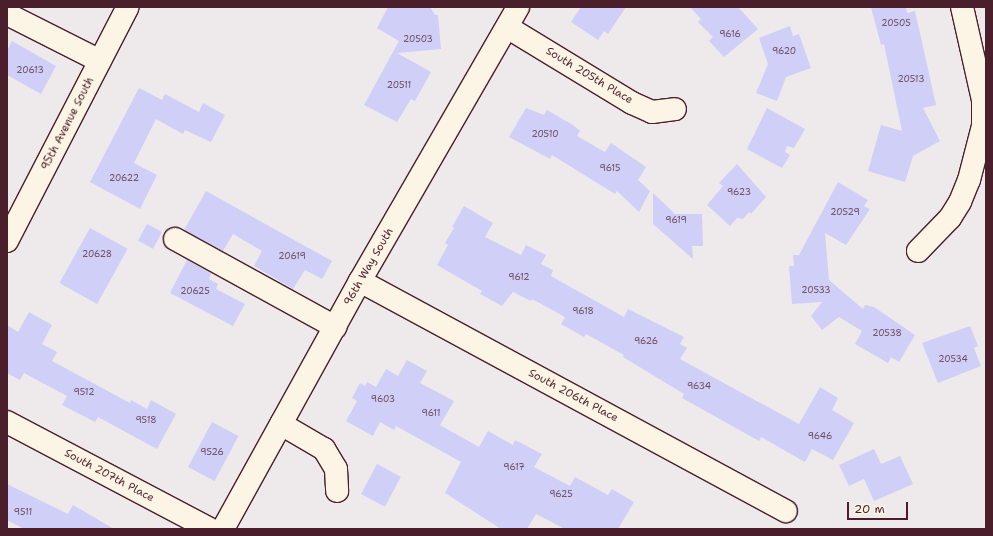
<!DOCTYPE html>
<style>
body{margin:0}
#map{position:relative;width:993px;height:536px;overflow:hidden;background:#eeeaeb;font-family:"Shantell Sans",sans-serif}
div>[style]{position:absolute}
.building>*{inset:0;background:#cfcff8;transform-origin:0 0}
.roads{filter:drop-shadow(1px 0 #4a1f2b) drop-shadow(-1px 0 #4a1f2b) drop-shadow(0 1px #4a1f2b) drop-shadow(0 -1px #4a1f2b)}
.minor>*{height:22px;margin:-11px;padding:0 11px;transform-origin:11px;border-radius:11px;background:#fcf5e5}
span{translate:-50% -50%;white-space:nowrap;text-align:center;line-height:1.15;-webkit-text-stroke:3px #fcf5e5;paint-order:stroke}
.number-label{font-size:9px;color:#6b4b5e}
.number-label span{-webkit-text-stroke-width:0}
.street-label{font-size:11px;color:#4a1f2b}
.frame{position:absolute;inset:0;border:8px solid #4a1f2b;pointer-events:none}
.scale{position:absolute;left:847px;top:502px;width:61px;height:18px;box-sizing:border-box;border:2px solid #4a1f2b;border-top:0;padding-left:5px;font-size:12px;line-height:14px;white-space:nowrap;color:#4a1f2b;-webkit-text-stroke:3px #fcf5e5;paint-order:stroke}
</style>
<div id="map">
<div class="building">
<i style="clip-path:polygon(388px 7px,430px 7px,435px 15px,438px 15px,441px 49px,397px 53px,431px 72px,415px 101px,411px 99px,397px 122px,364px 105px,399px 41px,377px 28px)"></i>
<i style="clip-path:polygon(581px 7px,626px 7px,608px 34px,604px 31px,598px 40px,571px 22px)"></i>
<i style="clip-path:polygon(690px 7px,738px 7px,758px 29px,724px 57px,709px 41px,713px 37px,698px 22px,701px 19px)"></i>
<i style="clip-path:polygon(871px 7px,906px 7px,907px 13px,915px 11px,936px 105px,923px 108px,940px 141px,913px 156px,905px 182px,868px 171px,881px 125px,902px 131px,884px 44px,881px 45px)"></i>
<i style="clip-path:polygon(790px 26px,793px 36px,799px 34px,811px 68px,786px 77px,777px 101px,756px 93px,768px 64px,759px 38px)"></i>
<i style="clip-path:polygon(12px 41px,56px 66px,41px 94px,7px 75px,7px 51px)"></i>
<i style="clip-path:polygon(139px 88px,162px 100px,165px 94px,199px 112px,203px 103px,225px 115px,211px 142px,185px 130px,183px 134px,156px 119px,134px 163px,157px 175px,140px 209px,90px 182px)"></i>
<i style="clip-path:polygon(526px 108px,544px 115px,547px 110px,573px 125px,580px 131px,577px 136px,605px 152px,611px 143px,646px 167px,638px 180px,650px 191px,639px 212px,617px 191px,615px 194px,552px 155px,550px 159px,509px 137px)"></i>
<i style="clip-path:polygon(767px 108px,805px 129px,794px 148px,787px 146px,785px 152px,790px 155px,782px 168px,747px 149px)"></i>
<i style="clip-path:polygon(737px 164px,766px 197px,751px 214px,749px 212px,743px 219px,737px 218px,730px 226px,707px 205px,723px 186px,719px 183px)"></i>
<i style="clip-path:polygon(838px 182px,868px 200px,864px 206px,870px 209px,846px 245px,825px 233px,829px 280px,863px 309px,865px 305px,874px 307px,915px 335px,899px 362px,891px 357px,888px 363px,855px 344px,862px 331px,839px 317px,822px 330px,811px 316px,822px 302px,792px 304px,789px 266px,794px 266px,793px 255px,799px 255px)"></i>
<i style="clip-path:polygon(206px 191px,332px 261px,322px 279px,305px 270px,293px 289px,254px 266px,262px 251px,233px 234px,223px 251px,184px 230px)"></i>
<i style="clip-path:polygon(653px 193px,675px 214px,702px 214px,703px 246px,692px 246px,693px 259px,653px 224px)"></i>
<i style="clip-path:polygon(464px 206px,493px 223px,485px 237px,521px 255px,526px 245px,546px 255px,541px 264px,553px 270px,551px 276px,624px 317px,628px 309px,684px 337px,680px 344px,687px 348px,680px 359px,799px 424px,820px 387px,838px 398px,832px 410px,854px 423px,833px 460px,812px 449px,805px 462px,761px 437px,759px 441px,682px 398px,684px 394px,623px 357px,624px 355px,586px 334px,584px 337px,561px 324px,565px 317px,532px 299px,531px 301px,513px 292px,502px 306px,480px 294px,482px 291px,437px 265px,448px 245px,445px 243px,454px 228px,452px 227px)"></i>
<i style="left:147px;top:224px;width:17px;height:19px;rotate:28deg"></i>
<i style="left:90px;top:228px;width:43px;height:63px;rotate:29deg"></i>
<i style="clip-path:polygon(187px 260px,211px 273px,209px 279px,218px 284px,216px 289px,245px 304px,233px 326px,170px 293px)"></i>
<i style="clip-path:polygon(29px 312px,52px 325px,42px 344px,57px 352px,52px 361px,130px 403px,131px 400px,147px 409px,151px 400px,176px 414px,157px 449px,98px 417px,95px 422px,62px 405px,67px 396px,24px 373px,20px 380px,7px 373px,7px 325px,18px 332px)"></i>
<i style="clip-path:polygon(970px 326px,978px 346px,974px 348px,981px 366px,938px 383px,922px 343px)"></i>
<i style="clip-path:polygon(407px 360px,427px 371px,420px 383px,454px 401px,440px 425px,479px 447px,488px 431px,513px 445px,515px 440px,542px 454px,534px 467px,570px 486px,575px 477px,608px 495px,612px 489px,634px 502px,618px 529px,565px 529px,536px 514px,527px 529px,501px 529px,445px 493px,461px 462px,396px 426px,394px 430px,380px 422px,373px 436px,346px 421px,357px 401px,352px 398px,360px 383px,365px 386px,367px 382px,376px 387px,386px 369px,398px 376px)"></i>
<i style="left:212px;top:422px;width:30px;height:51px;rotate:28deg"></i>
<i style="clip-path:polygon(874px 449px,881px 464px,900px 456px,913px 484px,874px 501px,864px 479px,849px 486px,839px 465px)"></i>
<i style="left:377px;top:464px;width:27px;height:34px;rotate:28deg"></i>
<i style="clip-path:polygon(7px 484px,68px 514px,73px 505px,114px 529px,24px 529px,7px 520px)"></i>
</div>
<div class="roads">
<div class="minor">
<i style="left:7px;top:14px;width:104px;rotate:26.8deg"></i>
<i style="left:507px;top:27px;width:146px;rotate:31.3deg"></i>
<i style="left:632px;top:103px;width:22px;rotate:24deg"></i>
<i style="left:652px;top:112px;width:23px;rotate:-7deg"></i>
<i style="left:175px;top:239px;width:183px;rotate:28.8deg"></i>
<i style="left:7px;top:241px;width:263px;rotate:-62.7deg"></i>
<i style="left:918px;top:251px;width:46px;rotate:-45.9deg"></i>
<i style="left:950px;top:218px;width:19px;rotate:-58deg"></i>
<i style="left:960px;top:202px;width:24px;rotate:-68deg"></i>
<i style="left:969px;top:180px;width:56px;rotate:-75.5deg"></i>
<i style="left:983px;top:126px;width:26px;rotate:-90deg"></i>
<i style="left:983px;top:100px;width:95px;rotate:-102.7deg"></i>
<i style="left:360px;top:281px;width:484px;rotate:28.4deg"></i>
<i style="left:7px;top:422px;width:229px;rotate:27.8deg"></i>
<i style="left:281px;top:424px;width:50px;rotate:30.2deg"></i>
<i style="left:324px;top:449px;width:23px;rotate:59deg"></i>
<i style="left:336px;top:469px;width:22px;rotate:87deg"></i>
<i style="left:223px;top:529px;width:283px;rotate:-61.1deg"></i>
<i style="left:360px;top:281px;width:316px;rotate:-60deg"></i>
</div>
</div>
<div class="number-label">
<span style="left:896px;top:23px">20505</span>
<span style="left:730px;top:34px">9616</span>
<span style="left:418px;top:39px">20503</span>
<span style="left:784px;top:51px">9620</span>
<span style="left:30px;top:70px">20613</span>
<span style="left:911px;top:79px">20513</span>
<span style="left:399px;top:85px">20511</span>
<span style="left:545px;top:134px">20510</span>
<span style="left:610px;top:168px">9615</span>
<span style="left:124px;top:178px">20622</span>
<span style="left:739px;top:192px">9623</span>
<span style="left:845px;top:212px">20529</span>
<span style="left:676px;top:220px">9619</span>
<span style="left:97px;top:254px">20628</span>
<span style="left:292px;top:256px">20619</span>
<span style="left:519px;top:277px">9612</span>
<span style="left:816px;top:290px">20533</span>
<span style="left:195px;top:291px">20625</span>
<span style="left:583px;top:311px">9618</span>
<span style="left:887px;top:333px">20538</span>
<span style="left:646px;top:341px">9626</span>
<span style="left:953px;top:359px">20534</span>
<span style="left:699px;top:386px">9634</span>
<span style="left:84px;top:392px">9512</span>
<span style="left:383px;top:399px">9603</span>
<span style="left:431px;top:413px">9611</span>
<span style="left:146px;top:420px">9518</span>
<span style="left:820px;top:436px">9646</span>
<span style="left:212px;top:452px">9526</span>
<span style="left:514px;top:467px">9617</span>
<span style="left:561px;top:494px">9625</span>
<span style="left:23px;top:512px">9511</span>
</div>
<div class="street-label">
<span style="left:589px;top:76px;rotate:31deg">South 205th Place</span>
<span style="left:68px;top:124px;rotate:-63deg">95th Avenue South</span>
<span style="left:369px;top:267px;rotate:-60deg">96th Way South</span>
<span style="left:573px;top:396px;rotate:28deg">South 206th Place</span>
<span style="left:109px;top:476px;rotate:28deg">South 207th Place</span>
</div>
<div class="frame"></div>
<div class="scale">20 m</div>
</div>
